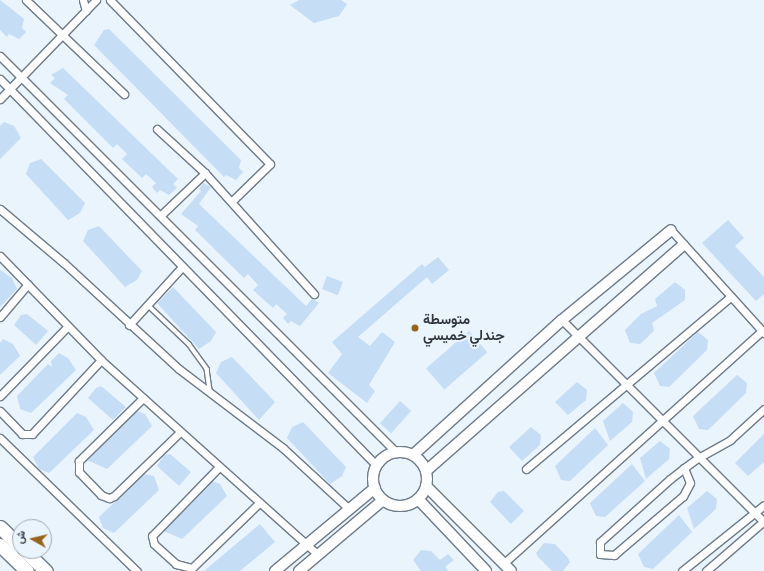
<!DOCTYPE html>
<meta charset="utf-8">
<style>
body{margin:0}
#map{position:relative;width:764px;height:571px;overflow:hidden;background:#eaf4fd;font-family:"Source Sans 3",Vazirmatn,sans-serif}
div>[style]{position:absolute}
.building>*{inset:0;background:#c5ddf5;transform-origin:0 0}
.roads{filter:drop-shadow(1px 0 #6e7b89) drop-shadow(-1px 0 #6e7b89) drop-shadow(0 1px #6e7b89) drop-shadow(0 -1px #6e7b89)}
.lane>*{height:3.5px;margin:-1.75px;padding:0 1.75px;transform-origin:1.75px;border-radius:1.75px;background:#fff}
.street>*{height:7px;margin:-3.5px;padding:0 3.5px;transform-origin:3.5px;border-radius:3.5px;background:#fff}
.secondary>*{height:10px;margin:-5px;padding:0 5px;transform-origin:5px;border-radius:5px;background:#fff}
.secondary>.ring{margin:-5px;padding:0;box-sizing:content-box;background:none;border:10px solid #fff;border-radius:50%}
.highway>*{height:13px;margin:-6.5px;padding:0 6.5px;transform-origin:6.5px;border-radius:6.5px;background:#fff}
.dots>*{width:11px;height:11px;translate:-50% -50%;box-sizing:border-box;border:2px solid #eaf4fd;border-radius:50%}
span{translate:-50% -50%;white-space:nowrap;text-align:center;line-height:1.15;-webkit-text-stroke:4px #eaf4fd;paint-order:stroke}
.poi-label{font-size:14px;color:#30363c;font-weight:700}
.left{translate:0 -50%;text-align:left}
.north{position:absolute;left:12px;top:519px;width:40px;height:40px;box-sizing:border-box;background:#eaf4fd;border:1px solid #a0a8b0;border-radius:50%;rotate:278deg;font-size:11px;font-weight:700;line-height:16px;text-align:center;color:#30363c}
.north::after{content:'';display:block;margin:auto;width:14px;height:18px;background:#98631a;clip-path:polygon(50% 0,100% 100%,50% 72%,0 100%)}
</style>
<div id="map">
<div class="building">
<i style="clip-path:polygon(0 0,24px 19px,22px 28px,26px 32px,19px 39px,9px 34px,7px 37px,0 30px)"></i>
<i style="clip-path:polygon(299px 0,341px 0,347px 4px,339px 16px,314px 23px,290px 5px)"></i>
<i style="clip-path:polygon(109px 29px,241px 160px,239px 168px,243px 172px,236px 180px,226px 175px,224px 177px,94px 45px,104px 30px)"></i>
<i style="clip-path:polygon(63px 68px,178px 179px,173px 184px,177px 188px,169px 195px,160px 190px,157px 193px,152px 187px,156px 183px,146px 174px,142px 178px,122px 159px,127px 154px,117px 144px,113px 148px,64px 99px,68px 95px,50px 83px,55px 78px,51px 75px)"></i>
<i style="clip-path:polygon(4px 122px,14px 126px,21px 138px,0 159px,0 126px)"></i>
<i style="clip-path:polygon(41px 159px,85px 203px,80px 213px,68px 220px,26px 174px,30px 163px)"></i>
<i style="clip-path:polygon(203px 183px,211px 187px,199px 204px,306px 306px,312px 299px,319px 303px,300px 326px,291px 321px,288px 324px,283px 318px,287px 314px,276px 304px,273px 308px,253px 290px,258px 285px,248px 274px,244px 278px,195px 230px,198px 226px,181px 214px,201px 191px,199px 189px)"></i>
<i style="clip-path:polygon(728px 220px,744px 238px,735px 246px,764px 277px,764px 294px,756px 301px,702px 243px)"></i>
<i style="clip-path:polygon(99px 226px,142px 271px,137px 280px,125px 287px,83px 241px,88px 230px)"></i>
<i style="clip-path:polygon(438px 257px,449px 270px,432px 284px,427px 277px,358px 337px,370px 346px,382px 332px,395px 342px,369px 385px,375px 391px,367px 403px,328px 373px,342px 354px,332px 342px,422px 264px,425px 267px)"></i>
<i style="clip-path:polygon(0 270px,12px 278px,17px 289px,0 307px)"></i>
<i style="left:327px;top:276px;width:17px;height:14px;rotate:21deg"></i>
<i style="clip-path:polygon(675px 282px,685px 290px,685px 300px,652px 323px,654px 331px,640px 344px,630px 343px,625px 330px,641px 314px,657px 306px,655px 299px)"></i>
<i style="clip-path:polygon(173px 287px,216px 332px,211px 341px,199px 349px,157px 303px)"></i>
<i style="clip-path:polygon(27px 314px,48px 331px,36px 345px,14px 325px,21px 315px)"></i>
<i style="left:469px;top:331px;width:28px;height:57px;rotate:49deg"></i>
<i style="clip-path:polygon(698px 332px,708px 340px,707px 350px,669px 387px,660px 386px,654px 373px)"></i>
<i style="clip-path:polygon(3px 339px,13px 344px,20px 356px,0 375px,0 343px)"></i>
<i style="clip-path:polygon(59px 353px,68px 358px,76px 370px,31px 413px,20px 409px,17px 396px,48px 364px,52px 367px,51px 361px)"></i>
<i style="clip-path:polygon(232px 357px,275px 402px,259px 420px,216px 373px,221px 362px)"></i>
<i style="clip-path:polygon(737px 375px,747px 383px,746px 393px,708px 430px,699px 429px,693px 416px)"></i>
<i style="clip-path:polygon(577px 382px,587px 390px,586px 400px,568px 415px,555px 402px)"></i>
<i style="clip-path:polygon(101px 386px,126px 407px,113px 420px,88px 398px,96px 388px)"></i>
<i style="left:400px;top:401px;width:15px;height:30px;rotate:42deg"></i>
<i style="clip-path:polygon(623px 403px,633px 412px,632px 422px,610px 441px,603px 421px)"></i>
<i style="clip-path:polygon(137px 411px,145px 414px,152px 426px,107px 469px,87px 460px)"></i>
<i style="clip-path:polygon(77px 413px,86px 417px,94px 430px,49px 473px,39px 469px,33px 457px)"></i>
<i style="clip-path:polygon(303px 422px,346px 467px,342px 476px,330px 484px,287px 438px,292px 427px)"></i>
<i style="clip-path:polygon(531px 427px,541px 435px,540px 445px,522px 461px,509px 447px)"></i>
<i style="clip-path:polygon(595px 428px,608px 445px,570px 481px,561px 480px,555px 466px)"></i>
<i style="clip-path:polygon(764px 434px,764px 462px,748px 476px,735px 463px)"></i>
<i style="clip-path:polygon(660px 441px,670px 449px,669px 459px,646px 479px,640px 458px)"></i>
<i style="clip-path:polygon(170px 454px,191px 472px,179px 486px,157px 466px,164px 455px)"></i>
<i style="clip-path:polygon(632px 464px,645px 481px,605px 517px,596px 516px,590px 503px)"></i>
<i style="clip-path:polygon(144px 474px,154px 476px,159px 490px,114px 533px,103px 528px,99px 517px)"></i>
<i style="clip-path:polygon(212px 481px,220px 484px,227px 496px,182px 539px,164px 531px)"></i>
<i style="clip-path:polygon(504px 491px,524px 511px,511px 524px,490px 502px,498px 492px)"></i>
<i style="clip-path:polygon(707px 491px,717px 499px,716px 509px,694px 529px,687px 508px)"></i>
<i style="clip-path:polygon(679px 515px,692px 532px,653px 569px,644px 567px,638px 554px)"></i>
<i style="clip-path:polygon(260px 524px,275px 542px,240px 571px,204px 571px)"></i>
<i style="clip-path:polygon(544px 543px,555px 544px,568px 558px,570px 562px,563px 571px,552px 571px,538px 557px,536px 553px)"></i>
<i style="clip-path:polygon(421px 550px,431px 551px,440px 560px,448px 554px,454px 560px,445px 567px,449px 571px,421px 571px,413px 560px)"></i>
</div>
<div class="roads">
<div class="lane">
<i style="left:148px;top:305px;width:57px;rotate:43.6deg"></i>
<i style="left:189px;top:344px;width:31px;rotate:54deg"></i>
<i style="left:207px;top:369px;width:22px;rotate:82deg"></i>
</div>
<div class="street">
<i style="left:26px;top:0;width:136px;rotate:43.8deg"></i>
<i style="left:83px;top:0;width:11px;rotate:75deg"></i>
<i style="left:110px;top:0;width:229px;rotate:45.7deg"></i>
<i style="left:270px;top:164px;width:54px;rotate:135.7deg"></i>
<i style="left:0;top:56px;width:560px;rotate:45deg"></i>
<i style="left:0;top:79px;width:540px;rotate:45.75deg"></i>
<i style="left:0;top:99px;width:138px;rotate:-45.9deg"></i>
<i style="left:157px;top:129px;width:65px;rotate:42.5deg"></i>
<i style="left:205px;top:173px;width:61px;rotate:136.3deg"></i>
<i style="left:205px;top:173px;width:163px;rotate:48deg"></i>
<i style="left:0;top:209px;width:84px;rotate:40.2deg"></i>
<i style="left:64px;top:263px;width:156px;rotate:42.7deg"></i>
<i style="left:179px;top:369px;width:131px;rotate:37.2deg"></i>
<i style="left:283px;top:448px;width:90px;rotate:42.7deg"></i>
<i style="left:671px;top:230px;width:139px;rotate:47.9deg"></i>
<i style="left:0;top:256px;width:145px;rotate:45.8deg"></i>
<i style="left:101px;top:360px;width:292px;rotate:41.9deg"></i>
<i style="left:0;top:317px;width:43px;rotate:-49.7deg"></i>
<i style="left:562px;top:320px;width:286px;rotate:45deg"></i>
<i style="left:129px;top:325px;width:79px;rotate:-47.6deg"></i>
<i style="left:0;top:396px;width:96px;rotate:-45.8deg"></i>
<i style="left:143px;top:398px;width:90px;rotate:135.5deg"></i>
<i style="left:79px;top:461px;width:11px;rotate:90deg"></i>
<i style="left:79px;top:472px;width:32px;rotate:46deg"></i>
<i style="left:101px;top:495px;width:9px;rotate:21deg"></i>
<i style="left:109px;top:498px;width:5px;rotate:-22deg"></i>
<i style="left:114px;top:496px;width:92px;rotate:-44.1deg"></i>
<i style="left:0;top:411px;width:32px;rotate:46deg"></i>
<i style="left:22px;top:434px;width:10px"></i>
<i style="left:32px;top:434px;width:101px;rotate:-47deg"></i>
<i style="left:0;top:438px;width:191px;rotate:44.2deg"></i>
<i style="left:219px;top:467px;width:96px;rotate:134.2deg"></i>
<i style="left:152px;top:536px;width:8px;rotate:76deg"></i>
<i style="left:154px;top:544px;width:30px;rotate:42deg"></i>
<i style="left:176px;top:564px;width:16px;rotate:14deg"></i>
<i style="left:192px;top:568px;width:93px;rotate:-44.1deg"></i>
<i style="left:684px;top:468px;width:16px;rotate:68deg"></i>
<i style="left:690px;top:483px;width:15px;rotate:118deg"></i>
<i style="left:683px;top:496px;width:91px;rotate:139.5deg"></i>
<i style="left:614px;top:555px;width:14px;rotate:-176deg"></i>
<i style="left:600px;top:554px;width:12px;rotate:-90deg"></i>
<i style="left:600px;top:542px;width:94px;rotate:-42deg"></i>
<i style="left:670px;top:479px;width:18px;rotate:-38deg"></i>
<i style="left:684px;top:468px;width:17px;rotate:-36deg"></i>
<i style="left:698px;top:458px;width:37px;rotate:-29deg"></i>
<i style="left:730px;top:440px;width:46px;rotate:-42.4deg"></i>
<i style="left:526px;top:469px;width:267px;rotate:-40.1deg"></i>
<i style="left:504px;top:563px;width:347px;rotate:-42deg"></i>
<i style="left:682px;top:571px;width:105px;rotate:-38.8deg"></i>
<i style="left:706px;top:571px;width:77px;rotate:-40.8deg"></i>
</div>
<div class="secondary">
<i class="ring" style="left:373px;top:452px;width:44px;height:44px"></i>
<i style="left:413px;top:455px;width:201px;rotate:-42.2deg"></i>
<i style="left:562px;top:320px;width:141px;rotate:-39.5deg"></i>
<i style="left:426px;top:471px;width:342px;rotate:-41.3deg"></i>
<i style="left:426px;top:486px;width:120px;rotate:45deg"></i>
<i style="left:418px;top:499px;width:99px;rotate:46.6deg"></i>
<i style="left:275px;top:571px;width:130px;rotate:-39.7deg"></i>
<i style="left:299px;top:571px;width:110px;rotate:-40.2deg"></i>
</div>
<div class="highway">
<i style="left:0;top:527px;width:28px;rotate:44deg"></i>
<i style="left:0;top:545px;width:37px;rotate:44deg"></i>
<i style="left:25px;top:551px;width:29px;rotate:44deg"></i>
</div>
</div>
<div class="dots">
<i style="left:415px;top:328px;background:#98631a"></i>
</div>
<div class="poi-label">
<span class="left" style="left:423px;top:328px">متوسطة<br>جندلي خميسي</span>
</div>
<div class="north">ش</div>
</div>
